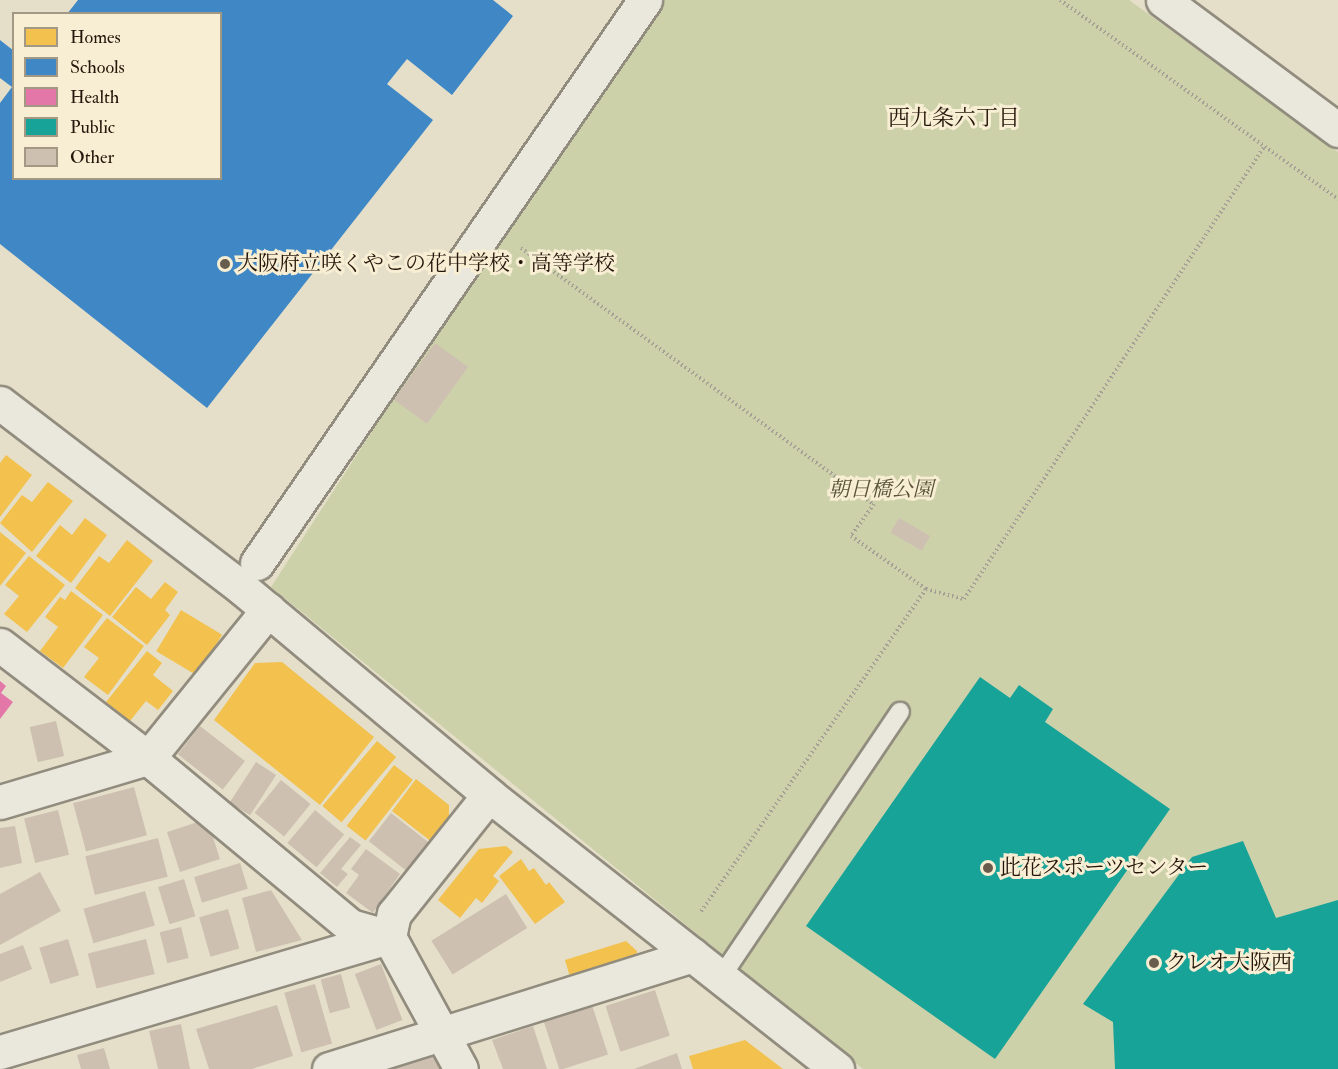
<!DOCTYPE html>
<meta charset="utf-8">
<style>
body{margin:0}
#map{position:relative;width:1338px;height:1069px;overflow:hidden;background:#e5dfc9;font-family:"IM FELL Double Pica","Noto Serif JP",serif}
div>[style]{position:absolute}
.green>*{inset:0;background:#cdd1aa}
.homes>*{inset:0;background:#f2c14e;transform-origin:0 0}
.schools>*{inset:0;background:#3f88c5}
.health>*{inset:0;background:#e377a8}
.public>*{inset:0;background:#17a398}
.building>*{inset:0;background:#cec0b1;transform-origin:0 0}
.path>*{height:4px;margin-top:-2px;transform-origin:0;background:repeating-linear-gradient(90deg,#a4a096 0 1.5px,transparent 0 4.5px)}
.roads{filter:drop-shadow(2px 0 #918c7e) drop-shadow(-2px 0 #918c7e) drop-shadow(0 2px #918c7e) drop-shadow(0 -2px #918c7e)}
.lane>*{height:18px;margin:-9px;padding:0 9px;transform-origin:9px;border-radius:9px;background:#eae7dc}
.street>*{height:33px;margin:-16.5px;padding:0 16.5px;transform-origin:16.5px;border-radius:16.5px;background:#eae7dc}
.dots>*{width:16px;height:16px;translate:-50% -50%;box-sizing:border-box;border:3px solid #f7eed3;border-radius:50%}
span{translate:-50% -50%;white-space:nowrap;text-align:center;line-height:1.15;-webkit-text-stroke:6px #f7eed3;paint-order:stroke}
.poi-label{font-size:21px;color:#24160a}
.left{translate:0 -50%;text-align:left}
.park-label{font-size:21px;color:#585339;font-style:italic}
.neighbourhood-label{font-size:22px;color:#24160a}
.legend{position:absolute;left:12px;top:12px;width:210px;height:168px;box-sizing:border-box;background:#f7eed3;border:2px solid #a39883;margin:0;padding:8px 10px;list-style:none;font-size:18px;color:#24160a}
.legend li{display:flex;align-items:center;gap:12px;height:30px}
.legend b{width:30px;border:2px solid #a39883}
</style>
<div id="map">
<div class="green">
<i style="clip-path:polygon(657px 0,1129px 0,1338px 152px,1338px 1069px,863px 1069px,271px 587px,560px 142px)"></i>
</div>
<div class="homes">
<i style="clip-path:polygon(6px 455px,32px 475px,0 517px,0 463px)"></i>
<i style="clip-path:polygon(48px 482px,73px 501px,32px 552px,0 523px,22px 495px,32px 502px)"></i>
<i style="clip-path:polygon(85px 518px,107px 535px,71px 583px,36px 556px,60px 525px,72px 535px)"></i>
<i style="clip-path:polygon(0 532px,26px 553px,0 586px)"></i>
<i style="clip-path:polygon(127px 540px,153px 561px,110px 616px,75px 588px,99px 556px,109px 563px)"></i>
<i style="clip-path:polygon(29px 556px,65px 585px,27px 632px,4px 614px,19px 596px,5px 585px)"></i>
<i style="clip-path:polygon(165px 582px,178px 592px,165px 610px,170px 615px,147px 645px,112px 617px,136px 587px,151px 599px)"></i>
<i style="clip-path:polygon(71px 591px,103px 615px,63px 668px,40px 651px,58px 627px,45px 617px,60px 597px,65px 600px)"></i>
<i style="left:181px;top:610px;width:48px;height:48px;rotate:31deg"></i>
<i style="clip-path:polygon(107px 618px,144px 646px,108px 695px,84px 677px,99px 658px,84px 647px)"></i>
<i style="clip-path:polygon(147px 651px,162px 663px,153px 675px,173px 691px,158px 710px,146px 701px,130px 721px,106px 702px)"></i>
<i style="clip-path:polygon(282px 662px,374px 737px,320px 805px,214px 720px,255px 663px)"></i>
<i style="left:377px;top:741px;width:25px;height:85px;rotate:40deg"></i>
<i style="left:394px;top:765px;width:24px;height:77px;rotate:38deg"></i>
<i style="clip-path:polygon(416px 779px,449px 805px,449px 823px,433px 843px,392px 811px)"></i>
<i style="clip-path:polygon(506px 846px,513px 852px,493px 876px,499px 881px,482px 903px,476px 898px,460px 918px,438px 900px,479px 849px)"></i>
<i style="clip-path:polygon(521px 859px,529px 871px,534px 868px,546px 885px,549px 882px,565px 902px,535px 924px,499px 876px)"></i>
<i style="clip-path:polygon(626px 941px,637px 951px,635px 965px,572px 984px,565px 960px)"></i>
<i style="clip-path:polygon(745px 1040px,783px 1069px,693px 1069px,689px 1056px)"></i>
</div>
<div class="schools">
<i style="clip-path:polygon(78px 0,493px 0,513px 16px,452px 95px,407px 59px,387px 84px,433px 120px,207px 408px,0 244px,0 103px,12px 87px,0 78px,0 40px,14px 51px,14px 178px,220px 178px,220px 14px,67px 14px)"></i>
</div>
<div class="health">
<i style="clip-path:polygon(0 681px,6px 686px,1px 693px,13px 702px,0 719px)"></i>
</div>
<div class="public">
<i style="clip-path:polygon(980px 677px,1010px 698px,1019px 685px,1053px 709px,1045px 722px,1170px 809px,995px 1059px,806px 926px)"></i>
<i style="clip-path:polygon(1243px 841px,1276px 918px,1338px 900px,1338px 1069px,1115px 1069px,1113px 1022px,1083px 1004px,1192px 857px)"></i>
</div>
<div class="building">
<i style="left:435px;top:343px;width:41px;height:70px;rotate:36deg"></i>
<i style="left:899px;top:518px;width:36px;height:17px;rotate:30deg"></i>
<i style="left:56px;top:721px;width:36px;height:27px;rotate:77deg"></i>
<i style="left:200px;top:726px;width:57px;height:36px;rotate:38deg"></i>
<i style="left:256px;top:762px;width:24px;height:48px;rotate:33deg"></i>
<i style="left:281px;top:780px;width:38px;height:42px;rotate:39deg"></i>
<i style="left:134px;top:787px;width:50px;height:63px;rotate:75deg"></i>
<i style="left:58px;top:810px;width:46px;height:35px;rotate:76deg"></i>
<i style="left:315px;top:810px;width:38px;height:43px;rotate:40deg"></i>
<i style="left:391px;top:813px;width:48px;height:36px;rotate:38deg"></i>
<i style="left:207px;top:819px;width:42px;height:42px;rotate:72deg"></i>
<i style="clip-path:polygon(15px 826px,22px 863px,0 868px,0 828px)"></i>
<i style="clip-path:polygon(350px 837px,361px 845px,341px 869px,348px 874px,337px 887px,320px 873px)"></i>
<i style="left:158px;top:838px;width:40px;height:75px;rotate:76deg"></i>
<i style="clip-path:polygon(366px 849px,400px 874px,373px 913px,346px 893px,359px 875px,351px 869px)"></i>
<i style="left:240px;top:863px;width:27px;height:48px;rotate:73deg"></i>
<i style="clip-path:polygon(40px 872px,61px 911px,0 945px,0 894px)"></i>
<i style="left:184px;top:879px;width:39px;height:27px;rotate:73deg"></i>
<i style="clip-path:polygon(271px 890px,302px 940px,256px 952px,242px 898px)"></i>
<i style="left:145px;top:891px;width:36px;height:64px;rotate:74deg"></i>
<i style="left:506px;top:894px;width:40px;height:88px;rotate:58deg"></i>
<i style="left:228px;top:909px;width:41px;height:30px;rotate:74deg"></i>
<i style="left:181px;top:927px;width:32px;height:22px;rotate:76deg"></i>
<i style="left:68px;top:939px;width:38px;height:30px;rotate:73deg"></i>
<i style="left:146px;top:939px;width:36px;height:60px;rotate:76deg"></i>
<i style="clip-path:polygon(23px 945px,32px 969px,0 982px,0 954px)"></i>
<i style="left:381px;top:964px;width:60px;height:28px;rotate:69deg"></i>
<i style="left:341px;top:974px;width:35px;height:21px;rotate:75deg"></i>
<i style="left:315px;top:984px;width:62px;height:32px;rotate:74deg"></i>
<i style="left:655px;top:990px;width:48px;height:52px;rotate:72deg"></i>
<i style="clip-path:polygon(277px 1005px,293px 1056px,252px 1069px,209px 1069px,196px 1029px)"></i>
<i style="left:592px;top:1005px;width:52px;height:51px;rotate:72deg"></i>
<i style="clip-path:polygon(181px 1024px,190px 1069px,158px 1069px,149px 1031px)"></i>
<i style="clip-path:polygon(533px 1026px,547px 1069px,503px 1069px,492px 1040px)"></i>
<i style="clip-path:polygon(104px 1048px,110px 1069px,81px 1069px,77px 1055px)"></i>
<i style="clip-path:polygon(436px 1050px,442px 1069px,378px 1069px)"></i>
<i style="clip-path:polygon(677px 1053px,682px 1069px,634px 1069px)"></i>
</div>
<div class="path">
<i style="left:1060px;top:0;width:342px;rotate:35.6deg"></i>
<i style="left:521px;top:248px;width:436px;rotate:36deg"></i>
<i style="left:874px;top:504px;width:39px;rotate:126deg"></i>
<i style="left:851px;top:536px;width:92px;rotate:35.2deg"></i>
<i style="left:926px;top:589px;width:393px;rotate:124.9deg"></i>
<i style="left:926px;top:589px;width:39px;rotate:15deg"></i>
<i style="left:964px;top:599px;width:542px;rotate:-56.43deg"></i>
</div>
<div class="roads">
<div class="lane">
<i style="left:721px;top:977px;width:320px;rotate:-56deg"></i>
</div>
<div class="street">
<i style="left:1163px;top:0;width:218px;rotate:36.6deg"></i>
<i style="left:0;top:403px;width:306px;rotate:37.4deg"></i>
<i style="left:243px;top:589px;width:321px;rotate:39.9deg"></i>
<i style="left:489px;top:795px;width:443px;rotate:38.2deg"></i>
<i style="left:257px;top:563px;width:684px;rotate:-55.43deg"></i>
<i style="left:0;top:645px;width:186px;rotate:37.4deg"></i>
<i style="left:148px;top:758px;width:263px;rotate:39.7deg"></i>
<i style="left:350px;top:926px;width:41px;rotate:15.8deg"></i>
<i style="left:389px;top:937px;width:150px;rotate:61.4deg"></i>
<i style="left:0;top:802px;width:154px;rotate:-16.6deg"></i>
<i style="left:148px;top:758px;width:191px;rotate:-51deg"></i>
<i style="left:0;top:1052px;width:406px;rotate:-16.5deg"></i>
<i style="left:389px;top:937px;width:24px;rotate:-78deg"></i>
<i style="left:394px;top:914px;width:152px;rotate:-51.4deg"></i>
<i style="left:329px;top:1069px;width:381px;rotate:-17.4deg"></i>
</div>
</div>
<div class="dots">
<i style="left:225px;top:264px;background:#685c4d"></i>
<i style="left:988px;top:868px;background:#685c4d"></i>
<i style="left:1154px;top:963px;background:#685c4d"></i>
</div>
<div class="poi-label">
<span class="left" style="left:237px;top:264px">大阪府立咲くやこの花中学校・高等学校</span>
<span class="left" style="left:1000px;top:868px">此花スポーツセンター</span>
<span class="left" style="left:1166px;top:963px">クレオ大阪西</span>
</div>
<div class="park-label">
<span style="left:881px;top:490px">朝日橋公園</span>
</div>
<div class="neighbourhood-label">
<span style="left:954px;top:119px">西九条六丁目</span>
</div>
<ul class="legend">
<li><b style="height:16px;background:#f2c14e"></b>Homes</li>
<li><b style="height:16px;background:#3f88c5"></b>Schools</li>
<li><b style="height:16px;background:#e377a8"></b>Health</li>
<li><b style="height:16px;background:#17a398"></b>Public</li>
<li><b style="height:16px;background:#cec0b1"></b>Other</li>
</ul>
</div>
